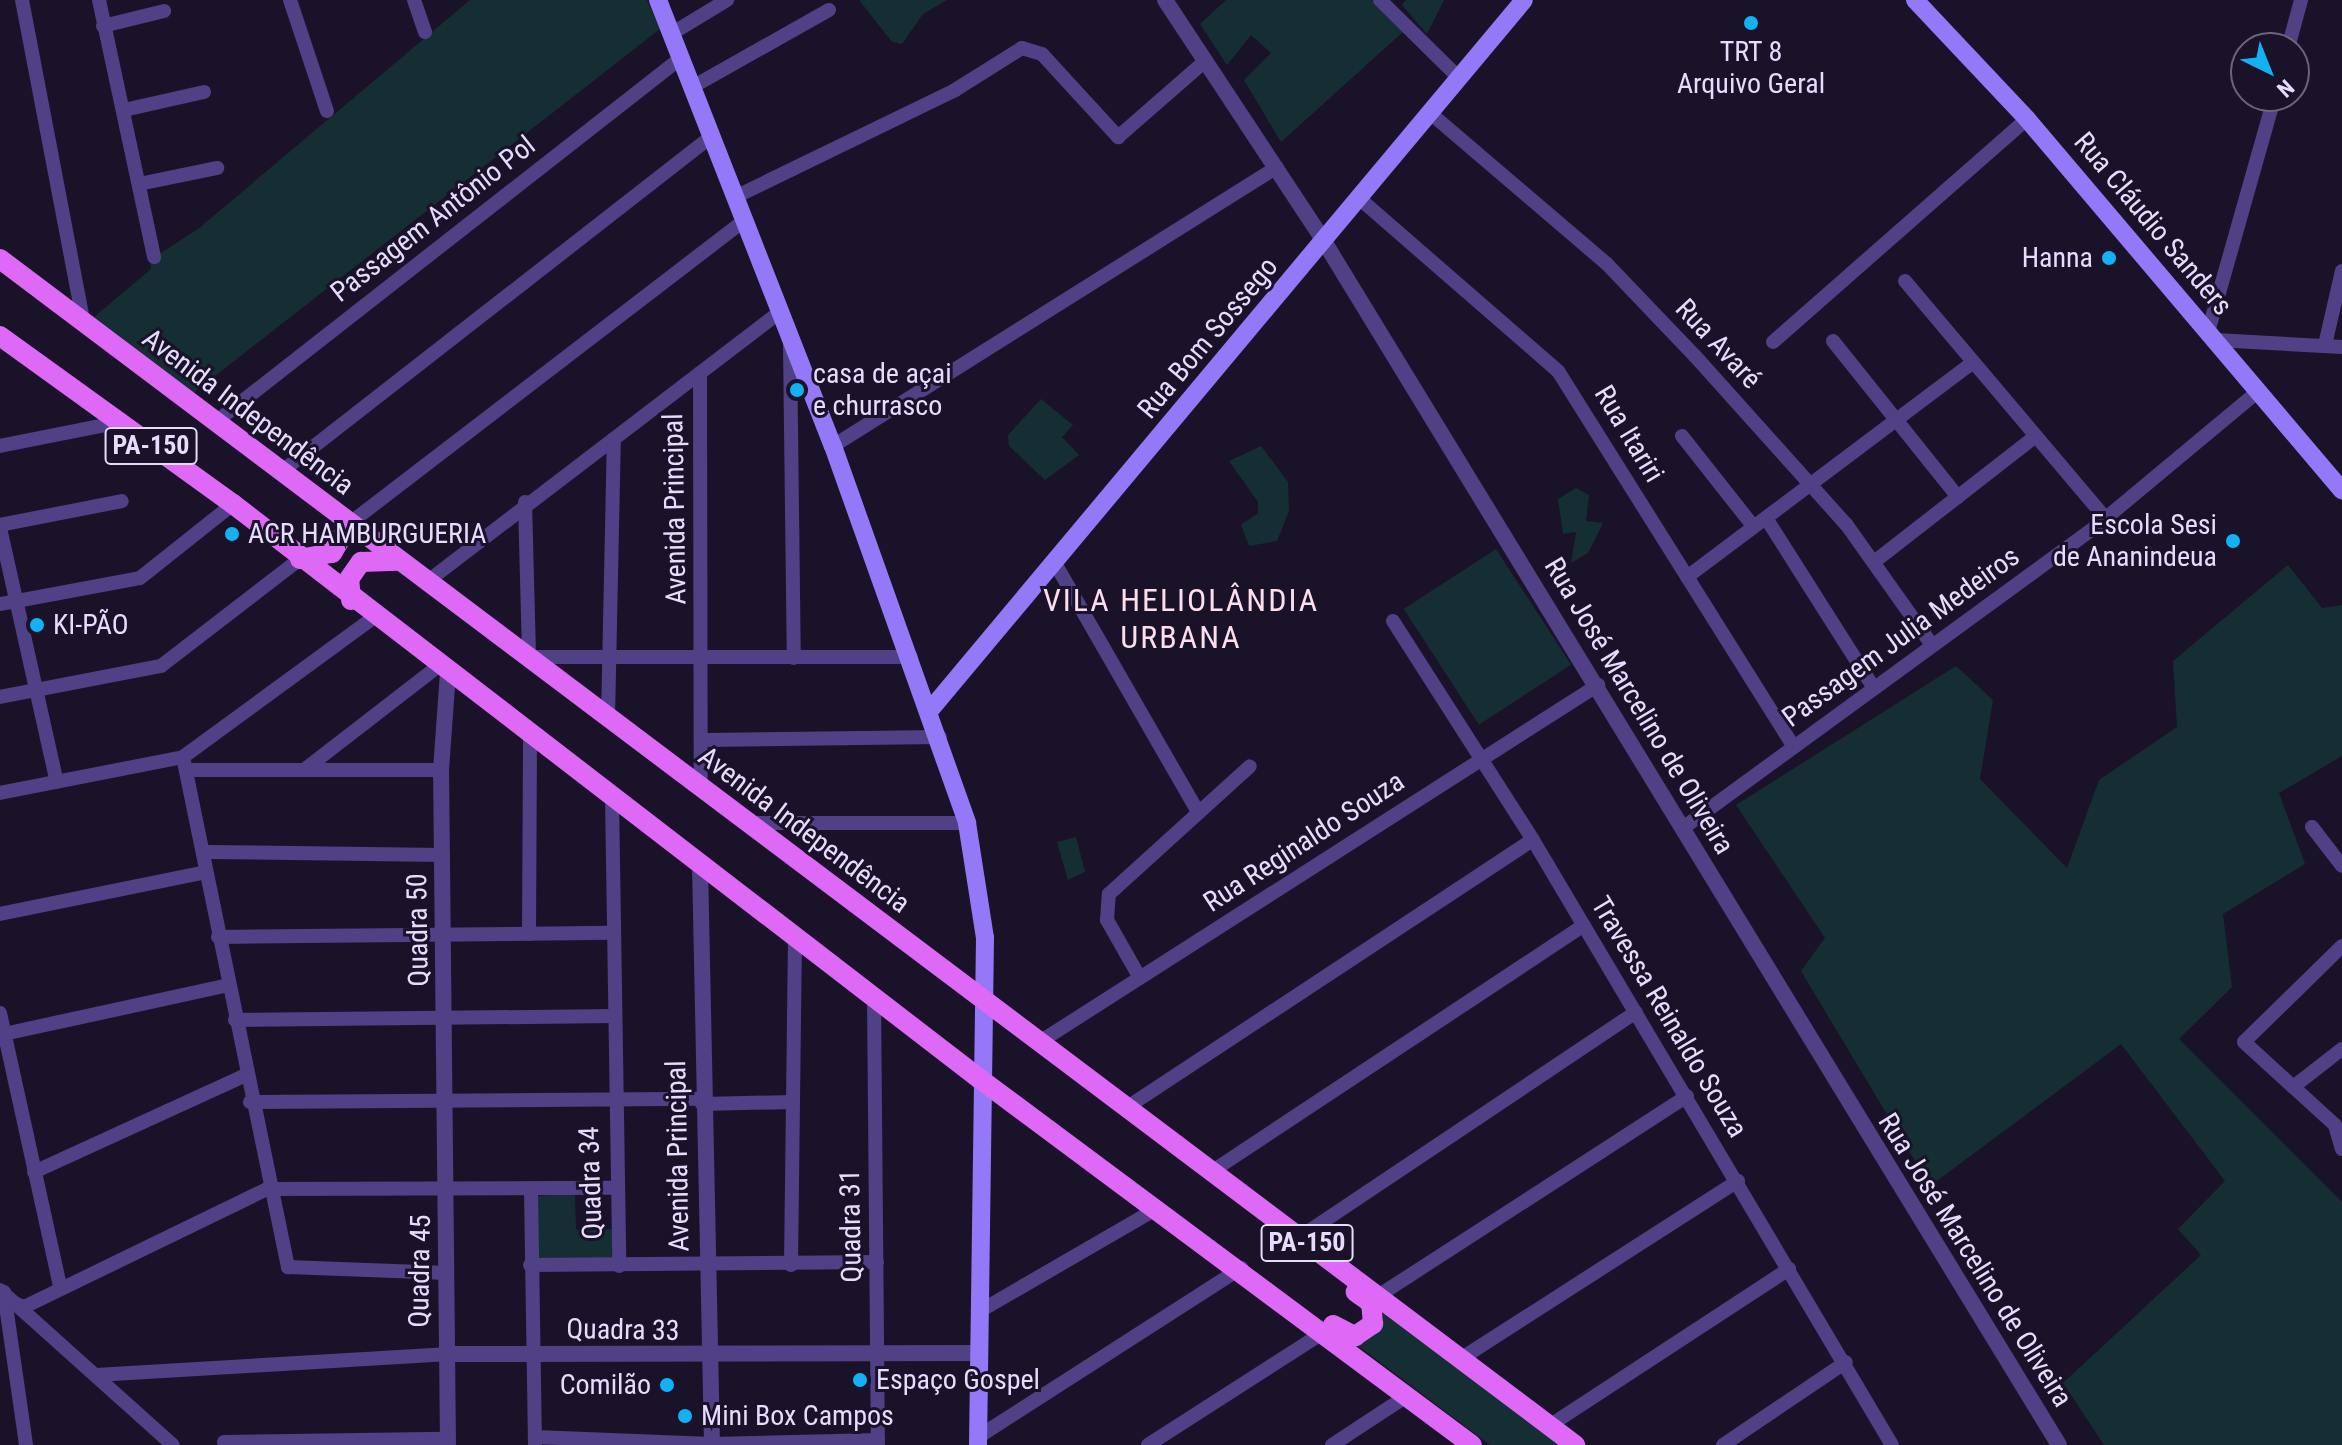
<!DOCTYPE html>
<meta charset="utf-8">
<style>
body{margin:0}
#map{position:relative;width:2342px;height:1445px;overflow:hidden;background:#1a1229;font-family:"Roboto Condensed",sans-serif}
div>[style]{position:absolute}
.green>*{inset:0;background:#152e33;transform-origin:0 0}
.minor>*{height:14px;margin:-7px;padding:0 7px;transform-origin:7px;border-radius:7px;background:#504085}
.tertiary>*{height:16px;margin:-8px;padding:0 8px;transform-origin:8px;border-radius:8px;background:#504085}
.secondary>*{height:18px;margin:-9px;padding:0 9px;transform-origin:9px;border-radius:9px;background:#9478f8}
.primary>*{height:20px;margin:-10px;padding:0 10px;transform-origin:10px;border-radius:10px;background:#de69f7}
.dots>*{width:22px;height:22px;translate:-50% -50%;box-sizing:border-box;border:4px solid #1a1229;border-radius:50%}
span{translate:-50% -50%;white-space:nowrap;text-align:center;line-height:1.15;-webkit-text-stroke:6px #1a1229;paint-order:stroke}
.shield-label span{padding:2px 6px;background:#1a1229;border:2px solid;border-radius:6px;-webkit-text-stroke-width:0}
.shield-label{font-size:26px;color:#e6dcfd;font-weight:700}
.poi-label{font-size:28px;color:#e6dcfd}
.right{translate:-100% -50%;text-align:right}
.left{translate:0 -50%;text-align:left}
.street-label{font-size:28px;color:#e6dcfd}
.quarter-label{font-size:32px;color:#fddeec;letter-spacing:2px}
.north{position:absolute;left:2230px;top:32px;width:80px;height:80px;box-sizing:border-box;background:#1a1229;border:2px solid #6c637e;border-radius:50%;rotate:137deg;font-size:22px;font-weight:700;line-height:32px;text-align:center;color:#e6dcfd}
.north::after{content:'';display:block;margin:auto;width:28px;height:36px;background:#13b1f3;clip-path:polygon(50% 0,100% 100%,50% 72%,0 100%)}
</style>
<div id="map">
<div class="green">
<i style="clip-path:polygon(470px 0,647px 0,660px 29px,193px 393px,94px 317px,151px 269px,150px 260px,198px 229px)"></i>
<i style="clip-path:polygon(859px 0,947px 0,923px 14px,902px 44px,892px 42px)"></i>
<i style="clip-path:polygon(1226px 0,1372px 0,1404px 31px,1281px 142px,1244px 80px,1271px 53px,1251px 35px,1227px 65px,1200px 24px)"></i>
<i style="clip-path:polygon(1406px 0,1444px 0,1427px 34px,1402px 5px)"></i>
<i style="clip-path:polygon(1041px 399px,1073px 425px,1062px 437px,1079px 455px,1045px 480px,1009px 446px,1008px 435px)"></i>
<i style="clip-path:polygon(1261px 446px,1288px 482px,1289px 511px,1277px 541px,1249px 546px,1241px 525px,1258px 513px,1258px 502px,1229px 461px)"></i>
<i style="clip-path:polygon(1576px 488px,1589px 495px,1586px 521px,1603px 523px,1588px 553px,1571px 563px,1576px 532px,1563px 534px,1558px 499px)"></i>
<i style="left:1496px;top:549px;width:138px;height:110px;rotate:57deg"></i>
<i style="clip-path:polygon(2288px 565px,2322px 608px,2342px 605px,2342px 756px,2279px 793px,2305px 864px,2223px 914px,2232px 987px,2179px 1039px,2342px 1202px,2342px 1445px,2104px 1445px,2063px 1383px,2201px 1255px,2178px 1229px,2225px 1181px,2121px 1044px,1930px 1186px,1801px 971px,1825px 938px,1736px 805px,1956px 666px,1993px 700px,1980px 779px,2067px 868px,2099px 780px,2177px 727px,2173px 661px)"></i>
<i style="clip-path:polygon(1076px 837px,1085px 872px,1068px 880px,1057px 842px)"></i>
<i style="clip-path:polygon(575px 1194px,576px 1230px,616px 1229px,616px 1261px,536px 1263px,537px 1196px)"></i>
<i style="clip-path:polygon(1385px 1308px,1567px 1445px,1490px 1445px,1357px 1345px)"></i>
</div>
<div class="minor">
<i style="left:22px;top:0;width:331px;rotate:79.2deg"></i>
<i style="left:99px;top:0;width:263px;rotate:77.9deg"></i>
<i style="left:290px;top:0;width:117px;rotate:71.6deg"></i>
<i style="left:414px;top:0;width:34px;rotate:71deg"></i>
<i style="left:1380px;top:0;width:110px;rotate:44.6deg"></i>
<i style="left:103px;top:26px;width:63px;rotate:-13.8deg"></i>
<i style="left:671px;top:34px;width:66px;rotate:-31.3deg"></i>
<i style="left:2288px;top:48px;width:50px;rotate:-74.8deg"></i>
<i style="left:694px;top:86px;width:155px;rotate:-29.4deg"></i>
<i style="left:124px;top:110px;width:82px;rotate:-12.7deg"></i>
<i style="left:1429px;top:112px;width:234px;rotate:40.5deg"></i>
<i style="left:1607px;top:264px;width:127px;rotate:46.3deg"></i>
<i style="left:1695px;top:356px;width:226px;rotate:48.1deg"></i>
<i style="left:1846px;top:524px;width:148px;rotate:54.6deg"></i>
<i style="left:139px;top:184px;width:80px;rotate:-11.6deg"></i>
<i style="left:735px;top:197px;width:245px;rotate:-25.9deg"></i>
<i style="left:955px;top:90px;width:79px;rotate:-32.1deg"></i>
<i style="left:1022px;top:48px;width:21px;rotate:17deg"></i>
<i style="left:1042px;top:54px;width:113px;rotate:47.5deg"></i>
<i style="left:1118px;top:137px;width:116px;rotate:-41.1deg"></i>
<i style="left:1360px;top:199px;width:262px;rotate:41deg"></i>
<i style="left:1558px;top:371px;width:444px;rotate:57.9deg"></i>
<i style="left:1905px;top:281px;width:310px;rotate:49.8deg"></i>
<i style="left:2208px;top:332px;width:245px;rotate:-74.2deg"></i>
<i style="left:2216px;top:340px;width:126px;rotate:3.2deg"></i>
<i style="left:1833px;top:341px;width:200px;rotate:51.3deg"></i>
<i style="left:1773px;top:342px;width:338px;rotate:-41.3deg"></i>
<i style="left:2325px;top:345px;width:76px;rotate:-77.1deg"></i>
<i style="left:790px;top:346px;width:312px;rotate:89.3deg"></i>
<i style="left:700px;top:373px;width:415px;rotate:89.9deg"></i>
<i style="left:217px;top:421px;width:589px;rotate:-38.04deg"></i>
<i style="left:1682px;top:436px;width:115px;rotate:51.7deg"></i>
<i style="left:0;top:446px;width:117px;rotate:-11.3deg"></i>
<i style="left:833px;top:446px;width:524px;rotate:-32.14deg"></i>
<i style="left:281px;top:472px;width:546px;rotate:-37.94deg"></i>
<i style="left:525px;top:502px;width:155px;rotate:88.5deg"></i>
<i style="left:529px;top:657px;width:382px"></i>
<i style="left:1766px;top:518px;width:201px;rotate:57.6deg"></i>
<i style="left:350px;top:523px;width:496px;rotate:-37.5deg"></i>
<i style="left:0;top:525px;width:124px;rotate:-11.1deg"></i>
<i style="left:0;top:528px;width:260px;rotate:77.4deg"></i>
<i style="left:1874px;top:562px;width:205px;rotate:-37.9deg"></i>
<i style="left:1056px;top:565px;width:285px;rotate:60.1deg"></i>
<i style="left:1687px;top:577px;width:356px;rotate:-36.9deg"></i>
<i style="left:428px;top:581px;width:444px;rotate:-37.4deg"></i>
<i style="left:0;top:604px;width:142px;rotate:-10.5deg"></i>
<i style="left:140px;top:578px;width:119px;rotate:-38.5deg"></i>
<i style="left:1393px;top:621px;width:260px;rotate:57.4deg"></i>
<i style="left:1533px;top:840px;width:703px;rotate:59.32deg"></i>
<i style="left:0;top:697px;width:164px;rotate:-10.9deg"></i>
<i style="left:161px;top:666px;width:175px;rotate:-37.6deg"></i>
<i style="left:608px;top:719px;width:280px;rotate:-88.8deg"></i>
<i style="left:703px;top:740px;width:237px;rotate:-0.7deg"></i>
<i style="left:183px;top:757px;width:521px;rotate:78.37deg"></i>
<i style="left:288px;top:1267px;width:159px;rotate:2.2deg"></i>
<i style="left:186px;top:770px;width:255px"></i>
<i style="left:304px;top:770px;width:172px;rotate:-37.7deg"></i>
<i style="left:0;top:793px;width:187px;rotate:-11.1deg"></i>
<i style="left:183px;top:757px;width:237px;rotate:-36.2deg"></i>
<i style="left:612px;top:797px;width:469px;rotate:89.1deg"></i>
<i style="left:750px;top:823px;width:217px"></i>
<i style="left:2312px;top:827px;width:49px;rotate:52.4deg"></i>
<i style="left:1683px;top:828px;width:509px;rotate:-36.13deg"></i>
<i style="left:2094px;top:528px;width:212px;rotate:-39.8deg"></i>
<i style="left:205px;top:852px;width:238px;rotate:0.7deg"></i>
<i style="left:0;top:914px;width:210px;rotate:-11.5deg"></i>
<i style="left:529px;top:934px;width:199px;rotate:-89.7deg"></i>
<i style="left:218px;top:937px;width:394px;rotate:-0.6deg"></i>
<i style="left:2342px;top:946px;width:137px;rotate:135.6deg"></i>
<i style="left:2244px;top:1042px;width:123px;rotate:42.4deg"></i>
<i style="left:2335px;top:1125px;width:25px;rotate:74deg"></i>
<i style="left:1140px;top:978px;width:67px;rotate:-119.6deg"></i>
<i style="left:1107px;top:920px;width:26px;rotate:-86deg"></i>
<i style="left:1109px;top:894px;width:190px;rotate:-42.2deg"></i>
<i style="left:874px;top:997px;width:448px;rotate:89.5deg"></i>
<i style="left:0;top:1013px;width:280px;rotate:77.6deg"></i>
<i style="left:235px;top:1020px;width:379px;rotate:-0.6deg"></i>
<i style="left:4px;top:1034px;width:230px;rotate:-12.3deg"></i>
<i style="left:1038px;top:1043px;width:665px;rotate:-32.59deg"></i>
<i style="left:2293px;top:1087px;width:62px;rotate:-37.8deg"></i>
<i style="left:250px;top:1102px;width:452px;rotate:-0.4deg"></i>
<i style="left:702px;top:1104px;width:91px;rotate:-1.3deg"></i>
<i style="left:1126px;top:1108px;width:487px;rotate:-33.4deg"></i>
<i style="left:34px;top:1172px;width:231px;rotate:-24.6deg"></i>
<i style="left:1211px;top:1172px;width:447px;rotate:-33.5deg"></i>
<i style="left:531px;top:1190px;width:255px;rotate:89.1deg"></i>
<i style="left:1300px;top:1237px;width:404px;rotate:-33.8deg"></i>
<i style="left:530px;top:1265px;width:347px;rotate:-0.5deg"></i>
<i style="left:791px;top:1265px;width:329px;rotate:-89.3deg"></i>
<i style="left:0;top:1290px;width:232px;rotate:41.9deg"></i>
<i style="left:4px;top:1292px;width:155px;rotate:81.8deg"></i>
<i style="left:1378px;top:1296px;width:368px;rotate:-32.9deg"></i>
<i style="left:14px;top:1303px;width:11px;rotate:22deg"></i>
<i style="left:24px;top:1307px;width:270px;rotate:-25.9deg"></i>
<i style="left:267px;top:1189px;width:350px;rotate:-0.2deg"></i>
<i style="left:980px;top:1311px;width:206px;rotate:-30.1deg"></i>
<i style="left:1462px;top:1358px;width:328px;rotate:-32.7deg"></i>
<i style="left:96px;top:1375px;width:350px;rotate:-3.4deg"></i>
<i style="left:1549px;top:1426px;width:287px;rotate:-33.2deg"></i>
<i style="left:535px;top:1437px;width:177px;rotate:2.3deg"></i>
<i style="left:712px;top:1444px;width:166px;rotate:-1.4deg"></i>
<i style="left:978px;top:1437px;width:313px;rotate:-32.7deg"></i>
<i style="left:224px;top:1442px;width:224px;rotate:-0.8deg"></i>
<i style="left:1148px;top:1445px;width:209px;rotate:-32.7deg"></i>
<i style="left:1332px;top:1445px;width:91px;rotate:-33.3deg"></i>
<i style="left:1723px;top:1445px;width:148px;rotate:-34deg"></i>
</div>
<div class="tertiary">
<i style="left:1165px;top:0;width:291px;rotate:56.6deg"></i>
<i style="left:1325px;top:243px;width:1408px;rotate:58.59deg"></i>
<i style="left:700px;top:865px;width:580px;rotate:88.81deg"></i>
<i style="left:445px;top:1354px;width:534px;rotate:-0.11deg"></i>
<i style="left:448px;top:1445px;width:675px;rotate:-90.59deg"></i>
<i style="left:441px;top:770px;width:98px;rotate:-85.9deg"></i>
</div>
<div class="secondary">
<i style="left:658px;top:0;width:479px;rotate:68.6deg"></i>
<i style="left:833px;top:446px;width:400px;rotate:70.4deg"></i>
<i style="left:967px;top:823px;width:116px;rotate:81.1deg"></i>
<i style="left:985px;top:938px;width:507px;rotate:90.79deg"></i>
<i style="left:1915px;top:0;width:163px;rotate:46.7deg"></i>
<i style="left:2027px;top:119px;width:487px;rotate:49.7deg"></i>
<i style="left:931px;top:709px;width:924px;rotate:-50.09deg"></i>
</div>
<div class="primary">
<i style="left:0;top:259px;width:1972px;rotate:36.98deg"></i>
<i style="left:0;top:336px;width:287px;rotate:35.8deg"></i>
<i style="left:233px;top:504px;width:943px;rotate:37.59deg"></i>
<i style="left:980px;top:1079px;width:613px;rotate:36.65deg"></i>
<i style="left:300px;top:559px;width:33px;rotate:-11deg"></i>
<i style="left:332px;top:553px;width:35px;rotate:-59deg"></i>
<i style="left:351px;top:600px;width:21px;rotate:-95deg"></i>
<i style="left:349px;top:579px;width:21px;rotate:-55deg"></i>
<i style="left:361px;top:562px;width:37px;rotate:-2deg"></i>
<i style="left:1333px;top:1325px;width:25px;rotate:27deg"></i>
<i style="left:1355px;top:1336px;width:22px;rotate:-34deg"></i>
<i style="left:1373px;top:1324px;width:21px;rotate:-95deg"></i>
<i style="left:1371px;top:1303px;width:19px;rotate:-144deg"></i>
</div>
<div class="dots">
<i style="left:1751px;top:23px;background:#13b1f3"></i>
<i style="left:2109px;top:258px;background:#13b1f3"></i>
<i style="left:797px;top:390px;background:#13b1f3"></i>
<i style="left:232px;top:534px;background:#13b1f3"></i>
<i style="left:2233px;top:541px;background:#13b1f3"></i>
<i style="left:37px;top:625px;background:#13b1f3"></i>
<i style="left:860px;top:1380px;background:#13b1f3"></i>
<i style="left:667px;top:1385px;background:#13b1f3"></i>
<i style="left:685px;top:1416px;background:#13b1f3"></i>
</div>
<div class="shield-label">
<span style="left:151px;top:446px">PA-150</span>
<span style="left:1307px;top:1243px">PA-150</span>
</div>
<div class="poi-label">
<span style="left:1751px;top:68px">TRT 8<br>Arquivo Geral</span>
<span class="right" style="left:2093px;top:258px">Hanna</span>
<span class="left" style="left:813px;top:390px">casa de açai<br>e churrasco</span>
<span class="right" style="left:2217px;top:541px">Escola Sesi<br>de Ananindeua</span>
<span class="left" style="left:248px;top:534px">ACR HAMBURGUERIA</span>
<span class="left" style="left:53px;top:625px">KI-PÃO</span>
<span class="left" style="left:876px;top:1380px">Espaço Gospel</span>
<span class="right" style="left:651px;top:1385px">Comilão</span>
<span class="left" style="left:701px;top:1416px">Mini Box Campos</span>
</div>
<div class="street-label">
<span style="left:433px;top:219px;rotate:-38deg">Passagem Antônio Pol</span>
<span style="left:2153px;top:224px;rotate:50deg">Rua Cláudio Sanders</span>
<span style="left:1208px;top:338px;rotate:-50deg">Rua Bom Sossego</span>
<span style="left:1718px;top:344px;rotate:47deg">Rua Avaré</span>
<span style="left:248px;top:412px;rotate:37deg">Avenida Independência</span>
<span style="left:1629px;top:434px;rotate:59deg">Rua Itariri</span>
<span style="left:675px;top:509px;rotate:-91deg">Avenida Principal</span>
<span style="left:1901px;top:637px;rotate:-36deg">Passagem Julia Medeiros</span>
<span style="left:1639px;top:706px;rotate:59deg">Rua José Marcelino de Oliveira</span>
<span style="left:804px;top:830px;rotate:37deg">Avenida Independência</span>
<span style="left:1304px;top:842px;rotate:-33deg">Rua Reginaldo Souza</span>
<span style="left:418px;top:930px;rotate:-91deg">Quadra 50</span>
<span style="left:1669px;top:1017px;rotate:59deg">Travessa Reinaldo Souza</span>
<span style="left:678px;top:1156px;rotate:-91deg">Avenida Principal</span>
<span style="left:591px;top:1183px;rotate:-92deg">Quadra 34</span>
<span style="left:851px;top:1226px;rotate:-91deg">Quadra 31</span>
<span style="left:1975px;top:1260px;rotate:58deg">Rua José Marcelino de Oliveira</span>
<span style="left:420px;top:1271px;rotate:-89deg">Quadra 45</span>
<span style="left:623px;top:1330px;rotate:1deg">Quadra 33</span>
</div>
<div class="quarter-label">
<span style="left:1181px;top:619px">VILA HELIOLÂNDIA<br>URBANA</span>
</div>
<div class="north">N</div>
</div>
